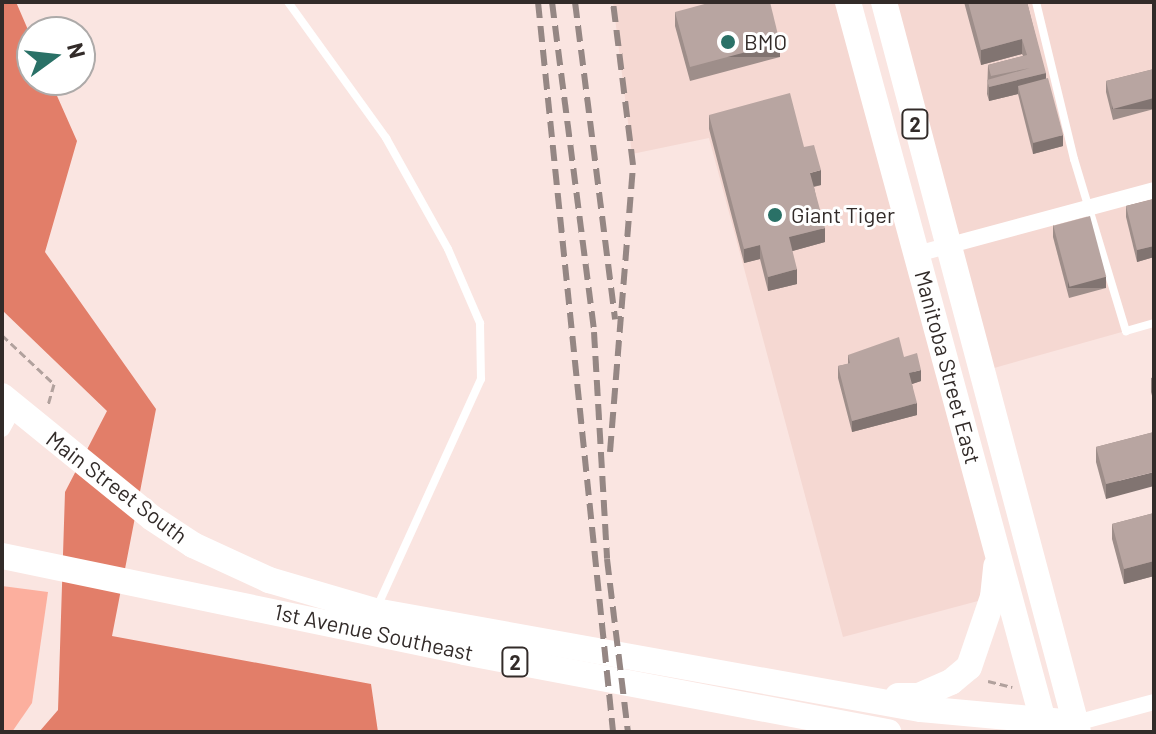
<!DOCTYPE html>
<style>
body{margin:0}
#map{position:relative;width:1156px;height:734px;overflow:hidden;background:#fae5e1;font-family:Barlow,sans-serif}
div>[style]{position:absolute}
.built>*{inset:0;background:#f5d8d2}
.green>*{inset:0;background:#fcaf9e}
.water>*{inset:0;background:#e27e69}
.path>*{height:3px;margin-top:-1.5px;transform-origin:0;background:repeating-linear-gradient(90deg,#b1a19d 0 8px,transparent 0 12px)}
.service>*{height:8px;margin:-4px;padding:0 4px;transform-origin:4px;border-radius:4px;background:#fff}
.minor>*{height:16px;margin:-8px;padding:0 8px;transform-origin:8px;border-radius:8px;background:#fff}
.primary>*{height:26px;margin:-13px;padding:0 13px;transform-origin:13px;border-radius:13px;background:#fff}
.rail>*{height:6px;margin-top:-3px;transform-origin:0;background:repeating-linear-gradient(90deg,#958784 0 16px,transparent 0 24px)}
.wall>*{inset:0;background:#9e8e8a}
.shaded-wall>*{inset:0;background:#817471;transform-origin:0 0}
.building>*{inset:0;background:#b8a5a1;transform-origin:0 0}
.dots>*{width:22px;height:22px;translate:-50% -50%;box-sizing:border-box;border:4px solid #fff;border-radius:50%}
span{translate:-50% -50%;white-space:nowrap;text-align:center;line-height:1.15;-webkit-text-stroke:6px #fff;paint-order:stroke}
.shield-label span{padding:2px 6px;background:#fff;border:2px solid;border-radius:6px;-webkit-text-stroke-width:0}
.shield-label{font-size:20px;color:#322b29;font-weight:700}
.poi-label{font-size:22px;color:#322b29}
.left{translate:0 -50%;text-align:left}
.street-label{font-size:22px;color:#322b29}
.frame{position:absolute;inset:0;border:4px solid #322b29;pointer-events:none}
.north{position:absolute;left:16px;top:16px;width:80px;height:80px;box-sizing:border-box;background:#fff;border:2px solid #adaaa9;border-radius:50%;rotate:75deg;font-size:22px;font-weight:700;line-height:32px;text-align:center;color:#322b29}
.north::after{content:'';display:block;margin:auto;width:28px;height:36px;background:#2a7167;clip-path:polygon(50% 0,100% 100%,50% 72%,0 100%)}
</style>
<div id="map">
<div class="built">
<i style="clip-path:polygon(613px 2px,848px 2px,998px 550px,993px 597px,843px 637px,709px 138px,632px 154px)"></i>
<i style="clip-path:polygon(884px 2px,1154px 2px,1154px 323px,980px 372px)"></i>
</div>
<div class="green">
<i style="clip-path:polygon(2px 586px,48px 592px,32px 703px,12px 732px,2px 732px)"></i>
</div>
<div class="water">
<i style="clip-path:polygon(2px 2px,16px 2px,32px 39px,32px 80px,50px 80px,77px 141px,45px 252px,156px 409px,112px 636px,371px 684px,378px 732px,39px 732px,58px 710px,65px 492px,107px 411px,2px 310px)"></i>
</div>
<div class="path">
<i style="left:2px;top:335px;width:71px;rotate:43.3deg"></i>
<i style="left:54px;top:384px;width:22px;rotate:106deg"></i>
<i style="left:988px;top:681px;width:25px;rotate:14deg"></i>
</div>
<div class="service">
<i style="left:288px;top:2px;width:168px;rotate:54.2deg"></i>
<i style="left:386px;top:138px;width:127px;rotate:60.8deg"></i>
<i style="left:448px;top:249px;width:81px;rotate:66.6deg"></i>
<i style="left:480px;top:323px;width:56px;rotate:89deg"></i>
<i style="left:481px;top:379px;width:251px;rotate:114.5deg"></i>
<i style="left:1036px;top:2px;width:162px;rotate:76.4deg"></i>
<i style="left:1074px;top:159px;width:180px;rotate:73.2deg"></i>
<i style="left:1126px;top:331px;width:29px;rotate:-16deg"></i>
</div>
<div class="minor">
<i style="left:917px;top:254px;width:245px;rotate:-15.1deg"></i>
<i style="left:2px;top:429px;width:25px;rotate:-61deg"></i>
<i style="left:1076px;top:723px;width:81px;rotate:-15.1deg"></i>
</div>
<div class="primary">
<i style="left:848px;top:2px;width:756px;rotate:74.82deg"></i>
<i style="left:884px;top:2px;width:755px;rotate:75.12deg"></i>
<i style="left:2px;top:396px;width:193px;rotate:39.1deg"></i>
<i style="left:152px;top:518px;width:49px;rotate:33.4deg"></i>
<i style="left:193px;top:545px;width:84px;rotate:24.7deg"></i>
<i style="left:269px;top:580px;width:110px;rotate:16.3deg"></i>
<i style="left:375px;top:611px;width:555px;rotate:10.18deg"></i>
<i style="left:921px;top:709px;width:156px;rotate:5.2deg"></i>
<i style="left:2px;top:556px;width:472px;rotate:11.7deg"></i>
<i style="left:464px;top:652px;width:432px;rotate:10.7deg"></i>
<i style="left:898px;top:696px;width:21px"></i>
<i style="left:919px;top:696px;width:35px;rotate:-24deg"></i>
<i style="left:951px;top:682px;width:23px;rotate:-40deg"></i>
<i style="left:969px;top:667px;width:74px;rotate:-71.1deg"></i>
<i style="left:993px;top:597px;width:31px;rotate:-84deg"></i>
</div>
<div class="rail">
<i style="left:538px;top:2px;width:734px;rotate:84.13deg"></i>
<i style="left:552px;top:2px;width:333px;rotate:82.7deg"></i>
<i style="left:594px;top:332px;width:227px;rotate:86.7deg"></i>
<i style="left:607px;top:559px;width:174px;rotate:83.1deg"></i>
<i style="left:575px;top:2px;width:320px;rotate:82.8deg"></i>
<i style="left:610px;top:452px;width:288px;rotate:-85.4deg"></i>
<i style="left:633px;top:165px;width:164px;rotate:-97deg"></i>
</div>
<div class="wall">
<i style="clip-path:polygon(964px 2px,1027px 2px,1063px 146px,1033px 154px,1018px 94px,989px 101px,987px 94px,988px 65px,1023px 56px,1022px 54px,981px 65px)"></i>
<i style="clip-path:polygon(675px 12px,780px 57px,690px 81px,675px 26px)"></i>
<i style="clip-path:polygon(1154px 69px,1154px 109px,1113px 120px,1106px 92px,1106px 81px)"></i>
<i style="clip-path:polygon(709px 115px,821px 185px,814px 187px,825px 242px,792px 251px,797px 284px,768px 291px,760px 259px,744px 263px,709px 129px)"></i>
<i style="clip-path:polygon(1154px 199px,1154px 257px,1137px 262px,1126px 217px,1126px 206px)"></i>
<i style="clip-path:polygon(1053px 225px,1106px 288px,1069px 298px,1053px 237px)"></i>
<i style="clip-path:polygon(848px 355px,904px 357px,921px 381px,912px 384px,917px 415px,852px 432px,838px 378px,838px 366px,848px 364px)"></i>
<i style="clip-path:polygon(1154px 377px,1154px 403px,1151px 392px,1151px 378px)"></i>
<i style="clip-path:polygon(1154px 432px,1106px 499px,1096px 462px,1096px 447px)"></i>
<i style="clip-path:polygon(1154px 513px,1154px 576px,1124px 584px,1112px 539px,1112px 524px)"></i>
</div>
<div class="shaded-wall">
<i style="clip-path:polygon(1022px 39px,1022px 54px,981px 65px,981px 50px)"></i>
<i style="left:780px;top:43px;width:14px;height:93px;rotate:90deg"></i>
<i style="clip-path:polygon(1046px 73px,1046px 88px,1018px 86px,1018px 94px,989px 101px,989px 87px)"></i>
<i style="left:1154px;top:98px;width:11px;height:42px;rotate:90deg"></i>
<i style="clip-path:polygon(1063px 135px,1063px 146px,1033px 154px,1033px 142px)"></i>
<i style="clip-path:polygon(821px 170px,821px 185px,810px 187px,810px 173px)"></i>
<i style="clip-path:polygon(825px 228px,825px 242px,789px 252px,789px 237px)"></i>
<i style="clip-path:polygon(760px 245px,760px 259px,744px 263px,744px 249px)"></i>
<i style="clip-path:polygon(1154px 246px,1154px 257px,1137px 262px,1137px 250px)"></i>
<i style="clip-path:polygon(797px 269px,797px 284px,768px 291px,768px 277px)"></i>
<i style="left:1106px;top:277px;width:11px;height:38px;rotate:90deg"></i>
<i style="clip-path:polygon(921px 370px,921px 381px,909px 385px,909px 373px)"></i>
<i style="clip-path:polygon(917px 403px,917px 415px,852px 432px,852px 421px)"></i>
<i style="clip-path:polygon(1154px 472px,1154px 486px,1106px 499px,1106px 484px)"></i>
<i style="clip-path:polygon(1154px 561px,1154px 576px,1124px 584px,1124px 569px)"></i>
</div>
<div class="building">
<i style="clip-path:polygon(712px 2px,770px 2px,780px 43px,690px 67px,675px 12px)"></i>
<i style="clip-path:polygon(968px 2px,1027px 2px,1046px 73px,989px 87px,987px 80px,1030px 68px,991px 76px,988px 65px,1027px 55px,1022px 39px,981px 50px)"></i>
<i style="clip-path:polygon(1154px 69px,1154px 98px,1113px 109px,1106px 81px)"></i>
<i style="left:1048px;top:78px;width:59px;height:31px;rotate:75deg"></i>
<i style="clip-path:polygon(790px 93px,804px 147px,814px 145px,821px 170px,810px 173px,825px 228px,789px 237px,797px 269px,768px 277px,760px 245px,744px 249px,709px 115px)"></i>
<i style="clip-path:polygon(1154px 199px,1154px 246px,1137px 250px,1126px 206px)"></i>
<i style="left:1090px;top:216px;width:63px;height:38px;rotate:75deg"></i>
<i style="clip-path:polygon(899px 337px,904px 357px,917px 353px,921px 370px,909px 373px,917px 403px,852px 421px,838px 366px,850px 363px,848px 355px)"></i>
<i style="clip-path:polygon(1154px 432px,1154px 472px,1106px 484px,1096px 447px)"></i>
<i style="clip-path:polygon(1154px 513px,1154px 561px,1124px 569px,1112px 524px)"></i>
</div>
<div class="dots">
<i style="left:728px;top:42px;background:#2a7167"></i>
<i style="left:775px;top:215px;background:#2a7167"></i>
</div>
<div class="shield-label">
<span style="left:915px;top:124px">2</span>
<span style="left:515px;top:662px">2</span>
</div>
<div class="poi-label">
<span class="left" style="left:744px;top:42px">BMO</span>
<span class="left" style="left:791px;top:215px">Giant Tiger</span>
</div>
<div class="street-label">
<span style="left:948px;top:367px;rotate:75deg">Manitoba Street East</span>
<span style="left:117px;top:487px;rotate:37deg">Main Street South</span>
<span style="left:374px;top:632px;rotate:12deg">1st Avenue Southeast</span>
</div>
<div class="frame"></div>
<div class="north">N</div>
</div>
